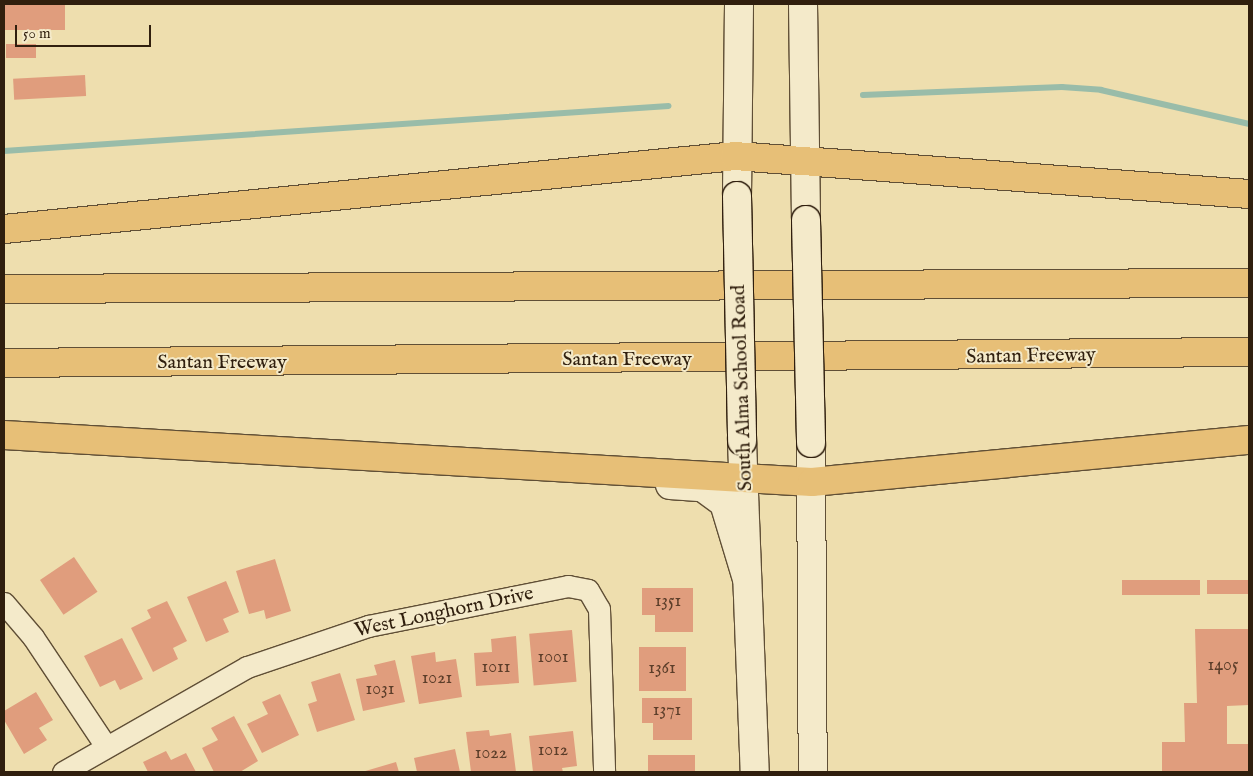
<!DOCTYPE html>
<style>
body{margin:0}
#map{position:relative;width:1253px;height:776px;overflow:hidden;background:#eedeae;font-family:"IM FELL English",serif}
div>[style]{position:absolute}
.stream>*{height:5.5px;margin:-2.75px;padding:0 2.75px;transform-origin:2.75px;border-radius:2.75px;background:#99bca9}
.building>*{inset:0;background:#e09d7d;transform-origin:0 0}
.roads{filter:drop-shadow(1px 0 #604f36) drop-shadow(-1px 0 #604f36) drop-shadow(0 1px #604f36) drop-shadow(0 -1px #604f36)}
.street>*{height:21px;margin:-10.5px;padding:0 10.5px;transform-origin:10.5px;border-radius:10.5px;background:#f4eaca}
.secondary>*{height:28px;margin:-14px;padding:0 14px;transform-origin:14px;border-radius:14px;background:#f4eaca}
.highway>*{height:28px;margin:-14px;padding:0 14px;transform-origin:14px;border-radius:14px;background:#e7bf77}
.bridges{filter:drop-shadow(1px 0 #301f0e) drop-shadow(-1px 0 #301f0e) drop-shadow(0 1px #301f0e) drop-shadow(0 -1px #301f0e)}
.secondary-bridge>*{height:28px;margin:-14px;padding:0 14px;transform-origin:14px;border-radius:14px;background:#f4eaca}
span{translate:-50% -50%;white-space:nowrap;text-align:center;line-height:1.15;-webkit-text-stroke:4px #f4eaca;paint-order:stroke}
.number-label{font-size:18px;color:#5c3e2a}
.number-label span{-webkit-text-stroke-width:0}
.street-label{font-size:20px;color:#301f0e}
.frame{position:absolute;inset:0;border:5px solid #301f0e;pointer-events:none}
.scale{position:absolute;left:15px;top:25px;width:136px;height:22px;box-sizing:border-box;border:2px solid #301f0e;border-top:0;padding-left:6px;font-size:15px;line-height:18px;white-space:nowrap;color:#301f0e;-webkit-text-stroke:4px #f4eaca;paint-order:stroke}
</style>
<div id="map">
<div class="stream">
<i style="left:863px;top:95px;width:199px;rotate:-2.3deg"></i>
<i style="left:1062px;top:87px;width:39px;rotate:4deg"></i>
<i style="left:1101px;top:90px;width:152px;rotate:12.9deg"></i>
<i style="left:4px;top:151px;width:666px;rotate:-3.88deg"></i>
</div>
<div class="building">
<i style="left:4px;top:4px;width:61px;height:26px"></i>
<i style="left:36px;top:44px;width:14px;height:30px;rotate:90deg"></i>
<i style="left:85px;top:75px;width:21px;height:72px;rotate:87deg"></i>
<i style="left:74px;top:557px;width:42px;height:41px;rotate:56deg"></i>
<i style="clip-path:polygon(275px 559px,291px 611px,266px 619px,264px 610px,249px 614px,236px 571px)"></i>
<i style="left:1200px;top:580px;width:15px;height:78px;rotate:90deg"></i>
<i style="left:1207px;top:580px;width:42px;height:14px"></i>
<i style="clip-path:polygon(226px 581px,239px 612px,223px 619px,229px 632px,206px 642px,187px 597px)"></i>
<i style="clip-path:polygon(642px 588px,693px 588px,693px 632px,655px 632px,655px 615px,642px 615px)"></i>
<i style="clip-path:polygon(167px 601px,187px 641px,173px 648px,178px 659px,153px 672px,131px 628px,151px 618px,147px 610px)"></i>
<i style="clip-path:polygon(1195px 629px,1249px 629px,1249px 705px,1227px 706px,1227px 744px,1249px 744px,1249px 772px,1162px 772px,1162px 742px,1185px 742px,1184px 703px,1197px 703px)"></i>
<i style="left:572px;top:630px;width:52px;height:43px;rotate:85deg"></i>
<i style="clip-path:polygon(516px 636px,519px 683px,476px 686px,474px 653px,492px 652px,491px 639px)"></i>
<i style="clip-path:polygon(122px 638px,143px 679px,120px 690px,115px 680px,100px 687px,84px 656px)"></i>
<i style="left:639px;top:647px;width:47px;height:44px"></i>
<i style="clip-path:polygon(435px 652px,436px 662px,456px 659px,462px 697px,419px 704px,411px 656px)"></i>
<i style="clip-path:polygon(395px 660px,405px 702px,363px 711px,356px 679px,377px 675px,374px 665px)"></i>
<i style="clip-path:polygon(340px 673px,355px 720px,317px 732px,308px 704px,317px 701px,311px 682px)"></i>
<i style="clip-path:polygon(36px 692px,53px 720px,39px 728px,47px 740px,24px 754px,4px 720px,4px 711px)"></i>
<i style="clip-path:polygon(280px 694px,299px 735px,262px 753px,247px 724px,268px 714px,262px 702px)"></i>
<i style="clip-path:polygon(642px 698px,692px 698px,692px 740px,653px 740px,653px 723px,642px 723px)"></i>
<i style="clip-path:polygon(234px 716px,258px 761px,240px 772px,214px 772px,202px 748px,218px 740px,211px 728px)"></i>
<i style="clip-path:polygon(489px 730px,490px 736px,511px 733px,516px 772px,471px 772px,466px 732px)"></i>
<i style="clip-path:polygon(573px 731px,577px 766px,562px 768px,563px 772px,533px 772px,529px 736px)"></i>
<i style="clip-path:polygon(455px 749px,460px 772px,417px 772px,414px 758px)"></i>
<i style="clip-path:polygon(166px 751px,171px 760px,186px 753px,196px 772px,148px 772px,143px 762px)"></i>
<i style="left:648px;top:755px;width:47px;height:17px"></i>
<i style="clip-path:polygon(396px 762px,399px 772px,362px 772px)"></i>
</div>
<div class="roads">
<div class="street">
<i style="left:4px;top:603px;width:45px;rotate:49.5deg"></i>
<i style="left:33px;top:637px;width:130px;rotate:56.3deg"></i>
<i style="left:63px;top:772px;width:212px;rotate:-29.7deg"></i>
<i style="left:247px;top:667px;width:128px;rotate:-18.7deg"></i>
<i style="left:368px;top:626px;width:204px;rotate:-11.3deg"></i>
<i style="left:568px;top:586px;width:20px;rotate:11deg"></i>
<i style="left:588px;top:590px;width:22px;rotate:60deg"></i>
<i style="left:599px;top:609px;width:163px;rotate:88.2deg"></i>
</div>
<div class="secondary">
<i style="left:803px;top:4px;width:216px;rotate:89.2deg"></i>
<i style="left:737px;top:196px;width:192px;rotate:-89.4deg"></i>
<i style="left:742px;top:441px;width:331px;rotate:87.8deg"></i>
<i style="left:811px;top:443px;width:329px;rotate:89.7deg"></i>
<i style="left:670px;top:485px;width:32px;rotate:4deg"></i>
<i style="left:702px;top:487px;width:27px;rotate:36deg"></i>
<i style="left:724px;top:503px;width:79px;rotate:73.2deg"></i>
</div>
<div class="highway">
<i style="left:4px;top:229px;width:735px;rotate:-5.7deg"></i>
<i style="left:735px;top:156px;width:515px;rotate:4.23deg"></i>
<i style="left:4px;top:289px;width:1245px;rotate:-0.28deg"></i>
<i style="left:4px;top:363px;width:1245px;rotate:-0.51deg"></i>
<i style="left:4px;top:435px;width:809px;rotate:3.33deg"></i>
<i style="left:812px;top:482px;width:439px;rotate:-5.5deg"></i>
</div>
</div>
<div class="bridges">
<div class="secondary-bridge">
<i style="left:737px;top:196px;width:245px;rotate:88.8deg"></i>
<i style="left:806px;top:220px;width:223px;rotate:88.7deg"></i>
</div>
</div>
<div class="number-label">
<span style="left:668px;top:602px">1351</span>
<span style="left:553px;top:658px">1001</span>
<span style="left:1223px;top:666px">1405</span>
<span style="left:496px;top:668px">1011</span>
<span style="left:662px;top:669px">1361</span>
<span style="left:437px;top:679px">1021</span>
<span style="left:380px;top:690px">1031</span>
<span style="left:667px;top:711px">1371</span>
<span style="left:553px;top:751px">1012</span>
<span style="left:491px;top:754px">1022</span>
</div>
<div class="street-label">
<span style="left:1031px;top:356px;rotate:-1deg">Santan Freeway</span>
<span style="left:627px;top:359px">Santan Freeway</span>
<span style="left:222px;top:362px">Santan Freeway</span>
<span style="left:742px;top:388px;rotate:-92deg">South Alma School Road</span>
<span style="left:444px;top:612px;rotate:-12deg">West Longhorn Drive</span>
</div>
<div class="frame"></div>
<div class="scale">50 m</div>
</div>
